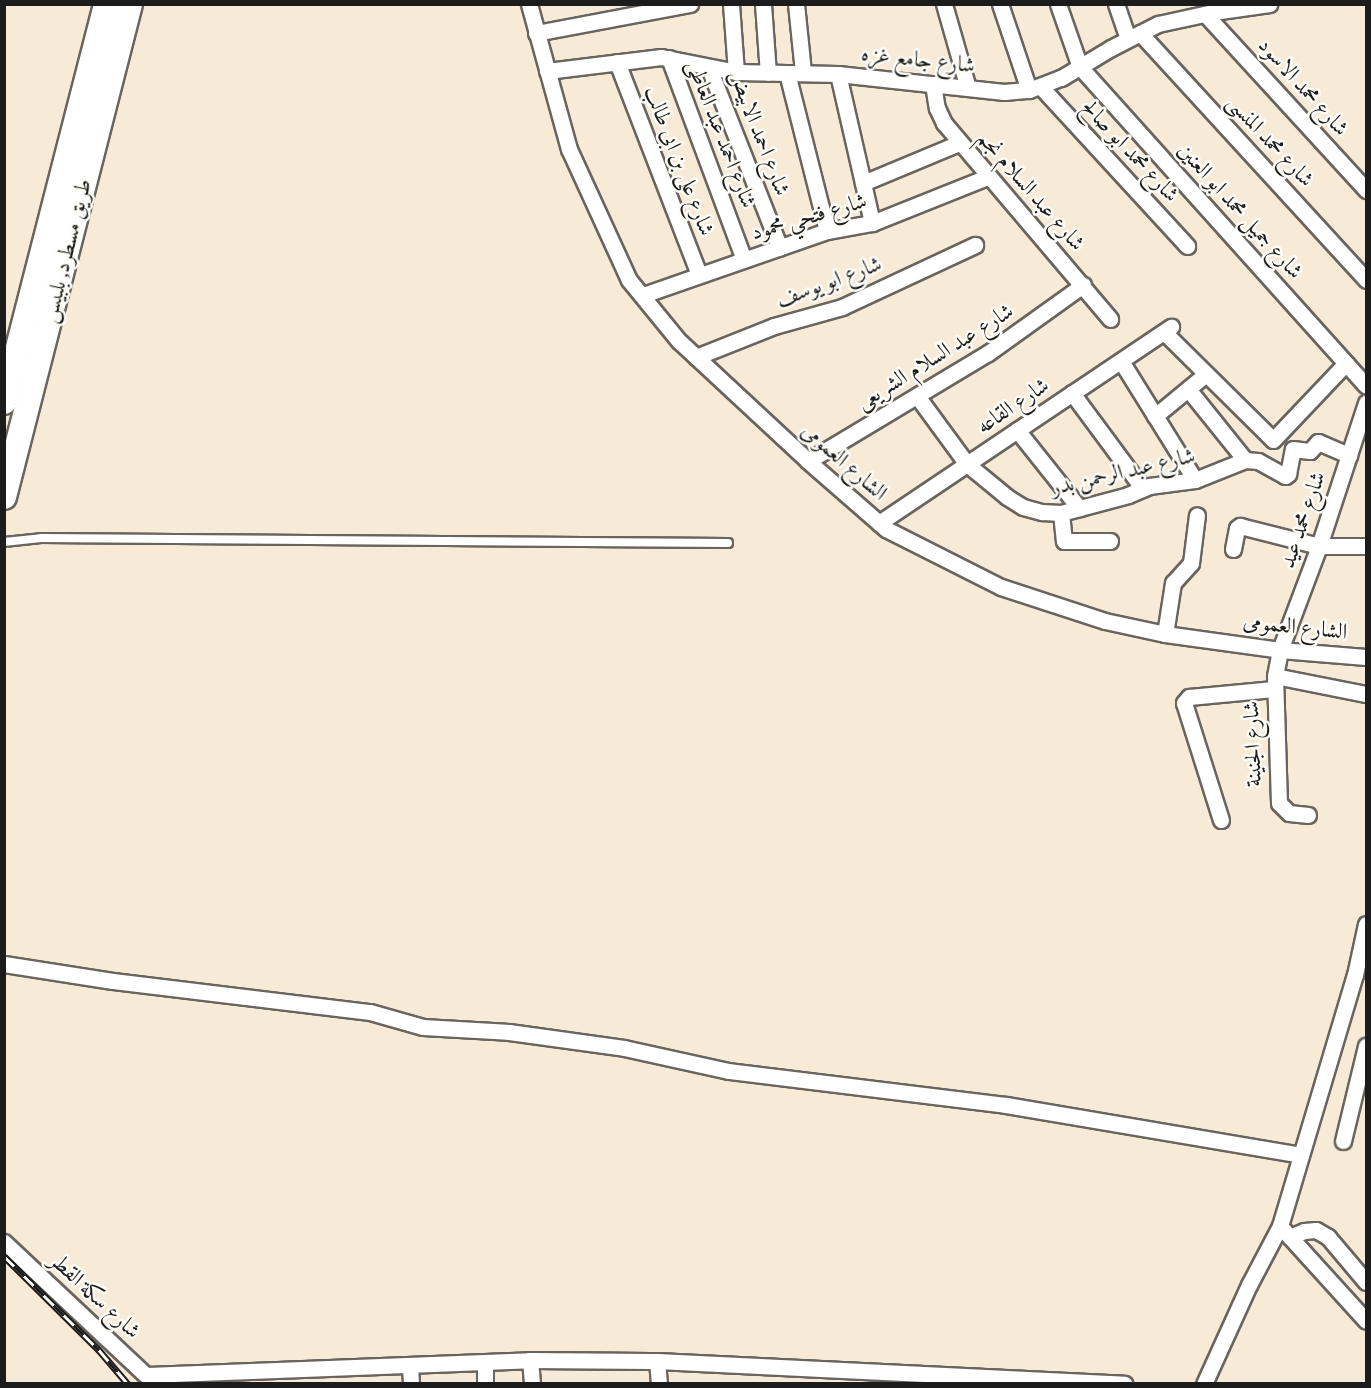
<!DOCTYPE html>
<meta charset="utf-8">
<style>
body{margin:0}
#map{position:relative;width:1371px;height:1388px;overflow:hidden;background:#f7ebd8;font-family:"IM FELL French Canon",Amiri,serif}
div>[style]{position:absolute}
.roads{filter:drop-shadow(2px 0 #69645e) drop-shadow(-2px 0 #69645e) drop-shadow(0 2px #69645e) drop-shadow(0 -2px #69645e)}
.service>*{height:8px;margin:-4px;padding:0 4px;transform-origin:4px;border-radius:4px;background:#fff}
.minor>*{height:15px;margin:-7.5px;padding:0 7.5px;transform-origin:7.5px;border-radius:7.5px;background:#fff}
.primary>*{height:24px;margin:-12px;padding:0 12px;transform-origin:12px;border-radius:12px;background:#fff}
.rail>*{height:7px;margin-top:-3.5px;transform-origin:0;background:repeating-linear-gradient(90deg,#fdfcf7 0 14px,#1c1c1c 0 28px);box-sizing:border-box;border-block:2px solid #1c1c1c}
span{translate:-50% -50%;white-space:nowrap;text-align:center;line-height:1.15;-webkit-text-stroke:5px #fdfcf7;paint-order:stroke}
.street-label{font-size:22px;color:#1c1c1c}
.frame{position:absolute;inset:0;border:6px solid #1c1c1c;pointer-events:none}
</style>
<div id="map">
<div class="roads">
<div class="service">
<i style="left:4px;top:542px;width:37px;rotate:-6deg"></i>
<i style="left:41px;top:538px;width:687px;rotate:0.42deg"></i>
</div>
<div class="minor">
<i style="left:529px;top:4px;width:150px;rotate:74.6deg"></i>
<i style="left:569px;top:149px;width:144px;rotate:65.4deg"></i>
<i style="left:629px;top:280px;width:79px;rotate:50.7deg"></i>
<i style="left:679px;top:341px;width:176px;rotate:42.9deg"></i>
<i style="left:808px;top:461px;width:103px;rotate:41.1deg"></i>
<i style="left:886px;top:529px;width:129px;rotate:26.8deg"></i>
<i style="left:1001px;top:587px;width:109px;rotate:18.1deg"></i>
<i style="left:1105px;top:621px;width:61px;rotate:12.2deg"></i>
<i style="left:1165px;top:634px;width:116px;rotate:7.9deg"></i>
<i style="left:1280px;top:650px;width:86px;rotate:4.7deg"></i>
<i style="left:731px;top:4px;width:68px;rotate:85.8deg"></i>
<i style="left:763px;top:4px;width:69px;rotate:85.9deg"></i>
<i style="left:796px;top:4px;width:68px;rotate:84.1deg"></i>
<i style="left:944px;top:4px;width:87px;rotate:74.1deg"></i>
<i style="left:1000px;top:4px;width:91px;rotate:71.4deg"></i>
<i style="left:1058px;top:4px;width:67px;rotate:70.8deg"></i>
<i style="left:1080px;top:67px;width:428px;rotate:48.1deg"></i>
<i style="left:1116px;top:4px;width:36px;rotate:71deg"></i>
<i style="left:1205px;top:14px;width:239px;rotate:47.5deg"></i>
<i style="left:536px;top:33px;width:157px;rotate:-10.7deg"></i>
<i style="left:1140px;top:33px;width:335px;rotate:47.5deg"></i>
<i style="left:669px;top:58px;width:215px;rotate:69.6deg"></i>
<i style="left:617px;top:62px;width:228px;rotate:68.9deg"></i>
<i style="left:709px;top:68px;width:193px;rotate:68.5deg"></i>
<i style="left:547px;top:71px;width:115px;rotate:-7deg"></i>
<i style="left:661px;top:57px;width:76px;rotate:11.3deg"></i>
<i style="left:736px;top:72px;width:102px;rotate:1.1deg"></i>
<i style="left:838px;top:74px;width:167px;rotate:6.2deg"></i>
<i style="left:1004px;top:92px;width:25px;rotate:-5deg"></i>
<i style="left:1029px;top:90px;width:34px;rotate:-21deg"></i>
<i style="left:1061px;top:78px;width:58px;rotate:-31deg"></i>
<i style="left:1111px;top:48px;width:53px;rotate:-27.1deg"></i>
<i style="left:1158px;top:24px;width:56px;rotate:-12.3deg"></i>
<i style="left:1213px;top:12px;width:57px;rotate:-8.1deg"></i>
<i style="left:787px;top:73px;width:163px;rotate:75.8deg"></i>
<i style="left:838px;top:74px;width:153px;rotate:77.1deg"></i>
<i style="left:933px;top:84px;width:24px;rotate:81deg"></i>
<i style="left:937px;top:108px;width:17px;rotate:65deg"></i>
<i style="left:944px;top:123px;width:257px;rotate:49.7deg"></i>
<i style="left:1041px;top:87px;width:216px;rotate:47.4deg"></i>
<i style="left:863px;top:183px;width:104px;rotate:-22.6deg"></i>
<i style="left:643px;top:295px;width:195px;rotate:-19.2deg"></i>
<i style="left:827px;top:231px;width:46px;rotate:-10.1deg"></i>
<i style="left:872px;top:223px;width:124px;rotate:-21.8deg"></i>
<i style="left:1164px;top:332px;width:153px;rotate:44.7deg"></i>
<i style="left:1273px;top:440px;width:106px;rotate:-46.5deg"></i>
<i style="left:696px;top:357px;width:84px;rotate:-21.7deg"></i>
<i style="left:774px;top:326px;width:71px;rotate:-15.6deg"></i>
<i style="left:842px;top:307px;width:147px;rotate:-25deg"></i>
<i style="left:1121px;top:361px;width:140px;rotate:58.1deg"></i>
<i style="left:1188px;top:389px;width:91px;rotate:51.2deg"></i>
<i style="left:1072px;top:393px;width:119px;rotate:53.5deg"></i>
<i style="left:917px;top:396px;width:84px;rotate:53.7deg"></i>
<i style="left:967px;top:464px;width:52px;rotate:39.5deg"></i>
<i style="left:1007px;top:497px;width:19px;rotate:32deg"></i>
<i style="left:1023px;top:507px;width:20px;rotate:15deg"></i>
<i style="left:1042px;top:512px;width:19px;rotate:3deg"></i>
<i style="left:1061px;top:513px;width:69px;rotate:-15deg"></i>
<i style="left:1128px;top:495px;width:23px;rotate:-23deg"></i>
<i style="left:1149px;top:486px;width:46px;rotate:-7.4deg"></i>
<i style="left:1195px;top:480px;width:54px;rotate:-21.8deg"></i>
<i style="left:1245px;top:460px;width:13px;rotate:4deg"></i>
<i style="left:1258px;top:461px;width:31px;rotate:29deg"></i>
<i style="left:1285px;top:476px;width:4px;rotate:-34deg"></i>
<i style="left:1288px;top:474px;width:25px;rotate:-79deg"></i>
<i style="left:1293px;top:449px;width:17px;rotate:7deg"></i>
<i style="left:1310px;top:451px;width:12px;rotate:-48deg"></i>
<i style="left:1318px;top:442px;width:34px;rotate:23deg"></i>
<i style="left:1155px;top:416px;width:66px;rotate:-39.5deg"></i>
<i style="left:1017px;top:430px;width:100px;rotate:51.5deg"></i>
<i style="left:808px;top:461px;width:210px;rotate:-31deg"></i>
<i style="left:988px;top:353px;width:117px;rotate:-35.6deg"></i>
<i style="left:1061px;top:513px;width:28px;rotate:84deg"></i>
<i style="left:1064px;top:541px;width:46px"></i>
<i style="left:879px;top:523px;width:352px;rotate:-33.9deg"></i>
<i style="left:1233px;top:549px;width:21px;rotate:-79deg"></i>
<i style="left:1237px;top:528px;width:4px;rotate:-34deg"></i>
<i style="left:1240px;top:526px;width:81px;rotate:14.2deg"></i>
<i style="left:1319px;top:546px;width:47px"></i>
<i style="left:1165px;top:634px;width:52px;rotate:-81.1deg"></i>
<i style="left:1173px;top:583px;width:27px;rotate:-48deg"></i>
<i style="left:1191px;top:563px;width:48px;rotate:-82.9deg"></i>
<i style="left:1275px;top:676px;width:93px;rotate:11.2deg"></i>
<i style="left:1308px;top:815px;width:19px;rotate:-174deg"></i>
<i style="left:1289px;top:813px;width:14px;rotate:-135deg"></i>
<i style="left:1279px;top:803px;width:127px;rotate:-91.8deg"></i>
<i style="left:1275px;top:676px;width:26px;rotate:-79deg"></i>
<i style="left:1280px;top:650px;width:111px;rotate:-69.4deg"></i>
<i style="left:1319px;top:546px;width:151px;rotate:-71.8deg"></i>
<i style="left:1221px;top:820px;width:123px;rotate:-107.5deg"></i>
<i style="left:1184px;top:703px;width:8px;rotate:-50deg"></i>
<i style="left:1189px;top:697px;width:85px;rotate:-5.4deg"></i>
<i style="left:4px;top:964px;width:110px;rotate:8.9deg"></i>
<i style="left:113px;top:981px;width:259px;rotate:6.9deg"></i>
<i style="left:370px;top:1012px;width:55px;rotate:15.8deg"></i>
<i style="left:423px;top:1027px;width:86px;rotate:3.3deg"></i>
<i style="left:509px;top:1032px;width:116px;rotate:7.9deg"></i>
<i style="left:624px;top:1048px;width:107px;rotate:12.4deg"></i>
<i style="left:729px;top:1071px;width:279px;rotate:7deg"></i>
<i style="left:1006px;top:1105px;width:299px;rotate:9.6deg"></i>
<i style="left:1343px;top:1141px;width:98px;rotate:-76.4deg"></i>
<i style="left:1280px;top:1226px;width:128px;rotate:47.8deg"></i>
<i style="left:1290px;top:1237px;width:15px;rotate:-23deg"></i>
<i style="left:1304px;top:1231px;width:12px;rotate:-5deg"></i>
<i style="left:1316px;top:1230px;width:14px;rotate:30deg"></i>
<i style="left:1328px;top:1237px;width:59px;rotate:49.8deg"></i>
<i style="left:4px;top:1242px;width:204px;rotate:43.2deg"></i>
<i style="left:530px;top:1360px;width:24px;rotate:85deg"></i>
<i style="left:657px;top:1361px;width:23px;rotate:85deg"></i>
<i style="left:485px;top:1362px;width:22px;rotate:90deg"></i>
<i style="left:410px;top:1365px;width:19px;rotate:87deg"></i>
<i style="left:147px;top:1375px;width:383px;rotate:-2.2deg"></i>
<i style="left:530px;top:1360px;width:127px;rotate:0.5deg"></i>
<i style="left:657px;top:1361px;width:468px;rotate:2.8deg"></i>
<i style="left:1204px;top:1384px;width:109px;rotate:-65.6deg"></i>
<i style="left:1249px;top:1285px;width:67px;rotate:-62.3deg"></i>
<i style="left:1280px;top:1226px;width:262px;rotate:-73.4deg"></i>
<i style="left:1355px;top:975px;width:52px;rotate:-77.8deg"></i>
</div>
<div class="primary">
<i style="left:4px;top:402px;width:411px;rotate:-75.6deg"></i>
<i style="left:4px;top:497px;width:509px;rotate:-75.66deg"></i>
</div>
</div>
<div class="rail">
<i style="left:4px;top:1256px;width:134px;rotate:44.7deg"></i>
<i style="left:99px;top:1350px;width:45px;rotate:49.5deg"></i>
</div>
<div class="street-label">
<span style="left:918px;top:60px;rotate:6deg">شارع جامع غزه</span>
<span style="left:1303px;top:87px;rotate:48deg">شارع محمد الاسود</span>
<span style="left:759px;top:133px;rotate:69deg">شارع احمد الابيض</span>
<span style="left:721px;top:134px;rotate:69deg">شارع احمد عبد العاطى</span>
<span style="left:1270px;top:141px;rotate:47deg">شارع محمد المنسى</span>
<span style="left:1130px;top:151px;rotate:47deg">شارع محمد ابو صالح</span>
<span style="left:679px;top:161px;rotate:69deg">شارع على بن ابى طالب</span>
<span style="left:1031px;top:191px;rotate:49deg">شارع عبد السلام نجم</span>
<span style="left:1240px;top:211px;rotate:48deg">شارع جميل محمد ابو العنين</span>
<span style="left:809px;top:217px;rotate:-16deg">شارع فتحي محمود</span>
<span style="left:67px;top:251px;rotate:-76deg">طريق مسطرد, بلبيس</span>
<span style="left:829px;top:282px;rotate:-20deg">شارع ابو يوسف</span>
<span style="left:935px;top:357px;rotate:-32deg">شارع عبد السلام الشريعى</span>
<span style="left:1013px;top:406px;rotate:-34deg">شارع القاعه</span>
<span style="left:844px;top:462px;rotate:41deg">الشارع العمومى</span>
<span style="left:1123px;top:472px;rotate:-13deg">شارع عبد الرحمن بدر</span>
<span style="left:1303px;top:520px;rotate:-71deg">شارع محمد عيد</span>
<span style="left:1295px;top:627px;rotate:6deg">الشارع العمومى</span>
<span style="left:1253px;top:744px;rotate:-92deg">شارع الجنينة</span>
<span style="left:95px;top:1296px;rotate:43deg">شارع سكة القطر</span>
</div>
<div class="frame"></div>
</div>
